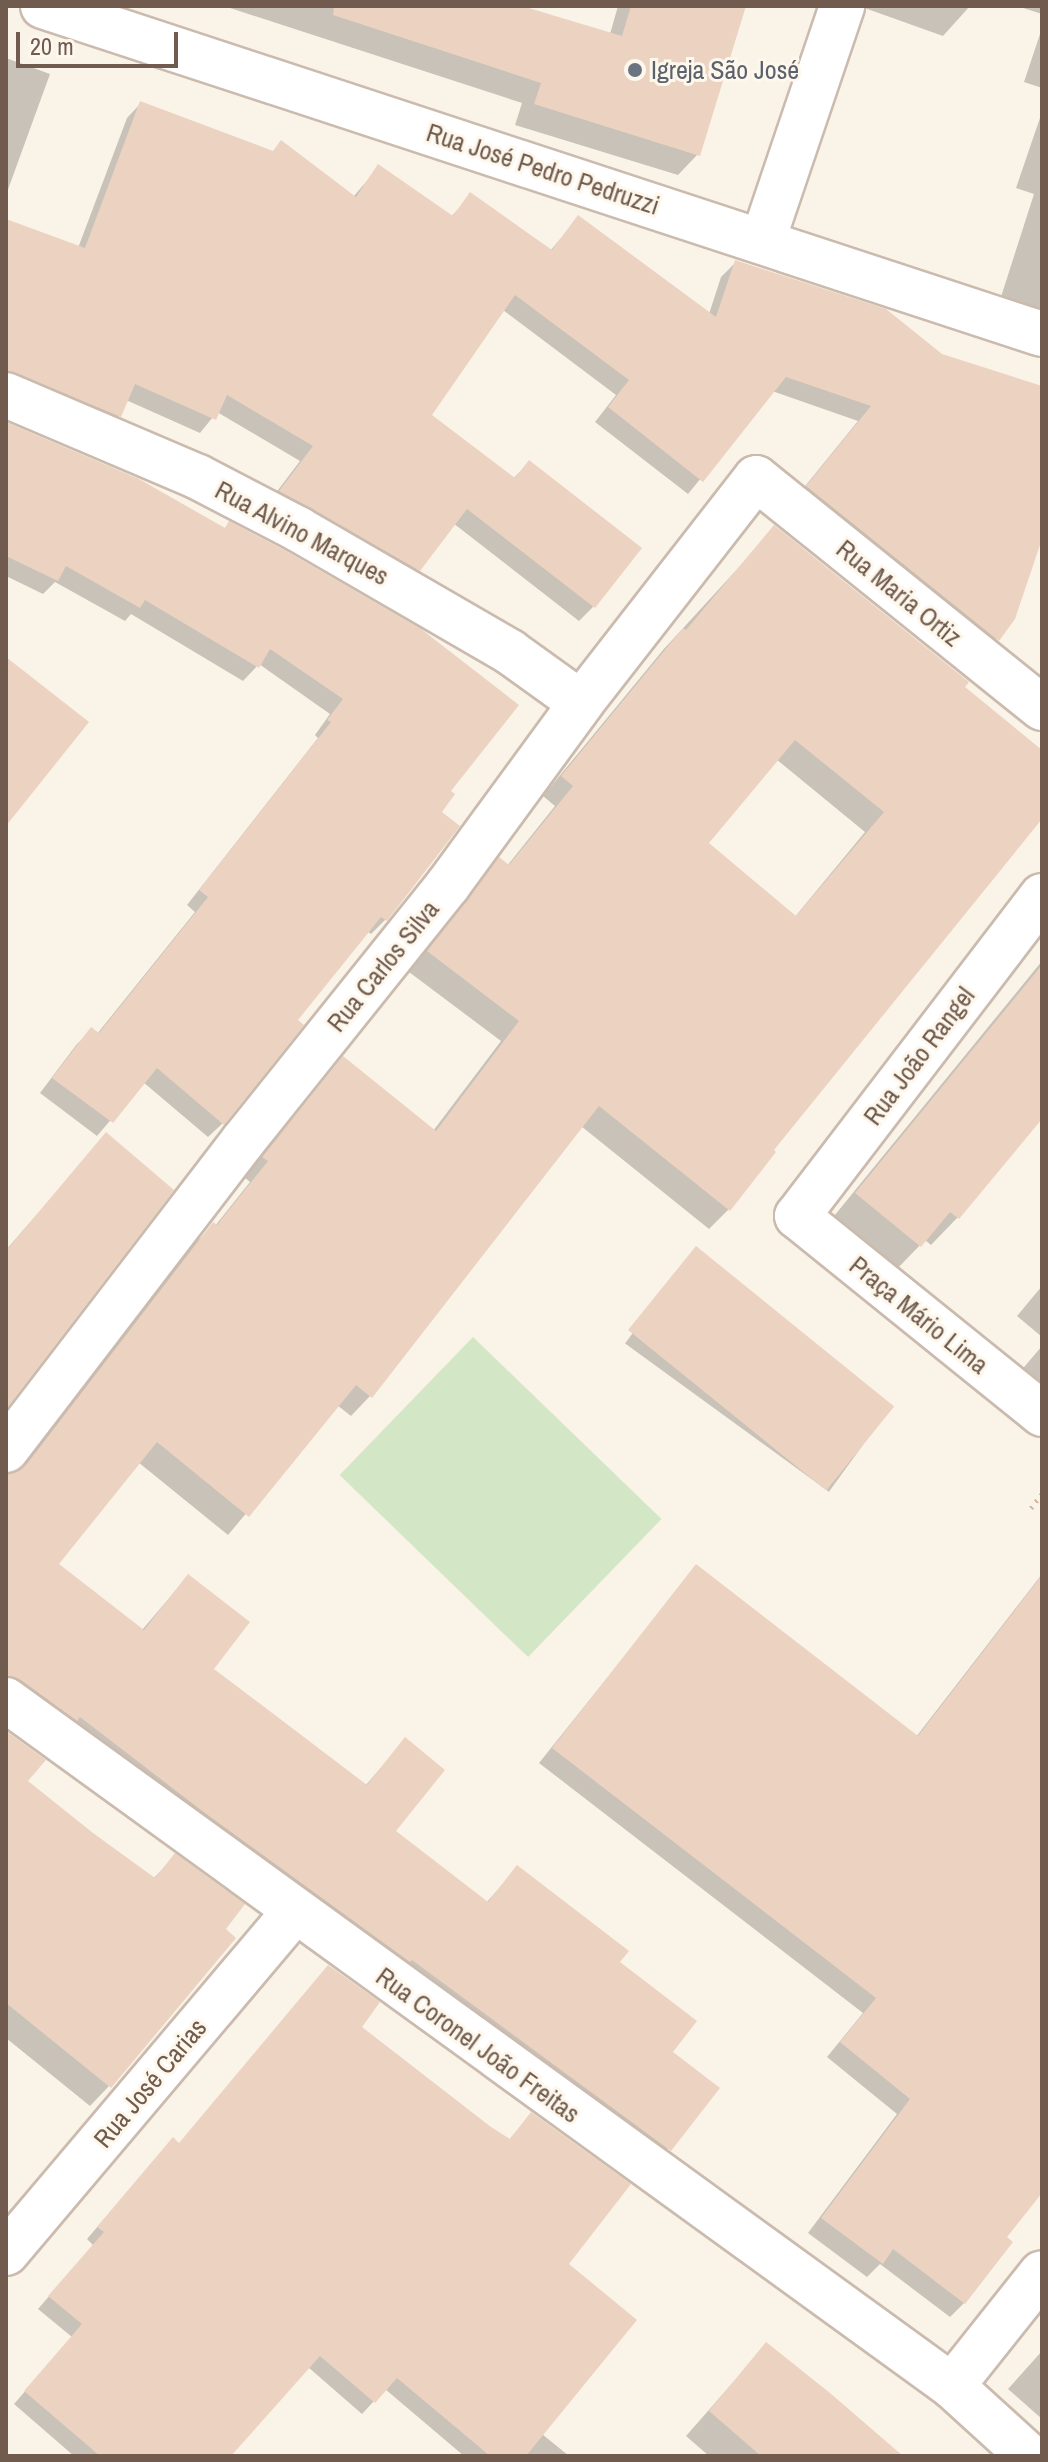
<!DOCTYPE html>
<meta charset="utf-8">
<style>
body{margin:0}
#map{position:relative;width:1048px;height:2462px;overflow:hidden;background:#faf3e7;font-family:"Archivo Narrow",sans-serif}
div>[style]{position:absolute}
.green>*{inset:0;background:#d3e6c6;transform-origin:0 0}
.shadow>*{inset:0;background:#0003;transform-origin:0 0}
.building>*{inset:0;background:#ecd3c1;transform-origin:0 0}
.path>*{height:5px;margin-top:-2.5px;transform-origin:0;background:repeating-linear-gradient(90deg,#d1b7a4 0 2px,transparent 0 8px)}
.roads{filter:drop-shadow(2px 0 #cbbbae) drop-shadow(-2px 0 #cbbbae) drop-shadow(0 2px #cbbbae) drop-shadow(0 -2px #cbbbae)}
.minor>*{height:44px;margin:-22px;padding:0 22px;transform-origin:22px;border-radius:22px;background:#fff}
.dots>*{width:22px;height:22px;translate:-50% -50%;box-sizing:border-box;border:4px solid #fdf7ec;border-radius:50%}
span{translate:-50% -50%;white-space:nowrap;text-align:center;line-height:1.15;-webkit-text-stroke:6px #fdf7ec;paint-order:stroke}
.worship-label{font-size:26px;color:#5b616d}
.left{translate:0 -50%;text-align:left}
.street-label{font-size:26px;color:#715b4e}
.frame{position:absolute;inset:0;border:8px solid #715b4e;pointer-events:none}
.scale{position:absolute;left:16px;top:32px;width:162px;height:36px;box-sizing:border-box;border:4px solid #715b4e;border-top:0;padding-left:10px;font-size:24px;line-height:28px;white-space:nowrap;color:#715b4e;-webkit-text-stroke:6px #fdf7ec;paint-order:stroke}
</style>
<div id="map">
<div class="green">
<i style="left:473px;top:1337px;width:262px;height:192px;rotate:44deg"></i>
</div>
<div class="shadow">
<i style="clip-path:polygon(224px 6px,515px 6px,610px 34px,618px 6px,743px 6px,698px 154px,678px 175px,515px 125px,522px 103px)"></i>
<i style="clip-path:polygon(859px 6px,970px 6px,943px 36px)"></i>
<i style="clip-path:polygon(1017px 6px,1042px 6px,1042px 14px)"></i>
<i style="clip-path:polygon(1042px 28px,1042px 88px,1024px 82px)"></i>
<i style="clip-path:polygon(6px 58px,50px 74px,6px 195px)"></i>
<i style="clip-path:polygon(141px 103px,353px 197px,379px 167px,451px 217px,471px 195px,550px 251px,578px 218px,709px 314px,721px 277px,736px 262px,941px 355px,1042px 388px,1042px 531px,1014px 618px,983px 654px,793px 501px,858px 421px,772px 391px,688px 494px,595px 422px,616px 395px,503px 310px,430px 415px,513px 479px,529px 462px,593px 607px,579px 621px,453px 523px,404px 584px,266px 506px,300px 461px,217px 412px,200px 433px,126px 400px,119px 416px,105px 430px,6px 388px,6px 221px,78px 248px,127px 118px)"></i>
<i style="clip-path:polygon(1042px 112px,1042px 318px,999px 303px,1034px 194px,1016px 188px)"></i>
<i style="clip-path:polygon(6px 424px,223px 530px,229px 524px,449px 792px,439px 812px,457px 826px,385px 920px,371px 934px,367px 931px,295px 1021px,223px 1123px,208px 1137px,143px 1082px,97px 1136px,40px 1093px,77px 1044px,92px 1030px,97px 1034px,195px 912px,187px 905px,318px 738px,315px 735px,330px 714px,259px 664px,243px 681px,131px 614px,125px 621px,55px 582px,43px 594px,6px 576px)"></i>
<i style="clip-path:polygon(evenodd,775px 528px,1042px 752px,1042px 816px,771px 1150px,729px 1209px,709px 1229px,581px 1126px,370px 1396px,351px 1416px,337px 1405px,228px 1535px,138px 1462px,56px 1565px,142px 1630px,188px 1576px,211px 1669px,365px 1786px,405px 1740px,393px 1831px,486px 1903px,517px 1868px,617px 1963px,671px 2052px,717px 2089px,650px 2170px,6px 1703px,6px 1476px,16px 1475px,193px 1244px,215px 1226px,250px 1182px,244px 1177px,343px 1059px,433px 1131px,501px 1041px,409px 972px,480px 880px,499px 860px,507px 866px,555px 806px,543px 796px,663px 650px,775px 528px,776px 759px,865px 832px,794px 918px,706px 844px,776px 759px)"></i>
<i style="clip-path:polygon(1042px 961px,1042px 1116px,957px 1218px,931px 1245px,925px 1240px,893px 1273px,830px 1221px)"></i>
<i style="clip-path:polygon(106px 1135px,6px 1406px,6px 1250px)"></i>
<i style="left:688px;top:1257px;width:252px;height:107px;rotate:36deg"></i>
<i style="clip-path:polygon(1042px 1286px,1042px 1337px,1017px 1316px)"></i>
<i style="clip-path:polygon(1042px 1346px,1042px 1392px,1019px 1373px)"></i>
<i style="clip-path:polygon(696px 1567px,916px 1737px,1042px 1574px,1042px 2190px,1005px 2238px,964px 2303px,950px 2317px,880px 2264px,867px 2277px,808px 2233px,897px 2114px,827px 2057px,863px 2013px,539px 1763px)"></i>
<i style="clip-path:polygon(6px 1733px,25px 1782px,153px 1879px,175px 1856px,109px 2086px,90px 2106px,6px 2038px)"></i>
<i style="clip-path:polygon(359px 2027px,508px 2141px,531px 2114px,566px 2265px,542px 2434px,569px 2456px,464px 2456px,385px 2389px,362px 2414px,308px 2367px,228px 2456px,74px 2456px,14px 2404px,72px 2337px,38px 2309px,93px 2245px,87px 2239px,161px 2152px,178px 2145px)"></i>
<i style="clip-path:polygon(766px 2345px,900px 2456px,709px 2456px,686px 2436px)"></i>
<i style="clip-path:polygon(1042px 2351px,1042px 2419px,1008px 2389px)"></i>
</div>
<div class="building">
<i style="clip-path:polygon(334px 6px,522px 6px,622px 36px,631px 6px,746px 6px,700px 156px,534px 104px,541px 83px,333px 15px)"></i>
<i style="clip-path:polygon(140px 101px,273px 151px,281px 140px,356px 197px,378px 164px,453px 216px,470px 192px,552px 250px,578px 215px,716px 317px,735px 260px,886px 309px,942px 354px,1042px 386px,1042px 539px,1015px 619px,999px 641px,806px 486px,871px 406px,786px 377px,703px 482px,608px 407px,629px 380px,515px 295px,432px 415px,515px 478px,529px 460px,642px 548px,595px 608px,467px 509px,420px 571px,279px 491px,313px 446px,227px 395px,216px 420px,135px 384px,121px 417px,6px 370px,6px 219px,85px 248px)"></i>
<i style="clip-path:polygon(6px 422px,139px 479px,225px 528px,229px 521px,286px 551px,421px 629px,519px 705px,451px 791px,455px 794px,442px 812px,460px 826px,387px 921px,381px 917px,298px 1020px,304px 1025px,224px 1125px,157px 1068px,113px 1123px,52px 1078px,91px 1027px,99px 1033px,208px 897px,199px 890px,331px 722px,327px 720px,343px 699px,270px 649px,259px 668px,145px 600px,140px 608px,66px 566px,58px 581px,6px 556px)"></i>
<i style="clip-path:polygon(evenodd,774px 525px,969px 682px,965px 687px,1042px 750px,1042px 819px,774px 1150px,776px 1152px,730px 1211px,599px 1106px,372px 1398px,356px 1385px,249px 1517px,157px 1442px,59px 1564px,144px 1630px,188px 1574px,250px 1622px,214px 1669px,267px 1709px,367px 1785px,405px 1737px,445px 1770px,396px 1831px,488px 1902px,517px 1865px,629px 1951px,620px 1962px,697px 2021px,673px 2052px,720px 2088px,671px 2151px,412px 1960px,410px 1962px,205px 1813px,80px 1717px,77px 1721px,21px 1680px,6px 1675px,6px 1474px,26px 1465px,213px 1222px,217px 1225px,268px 1161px,262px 1157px,343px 1056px,436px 1131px,519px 1021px,427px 951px,499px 857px,509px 865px,573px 786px,561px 776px,683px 628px,686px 630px,774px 525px,795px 740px,884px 812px,796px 916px,709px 843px,795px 740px)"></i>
<i style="clip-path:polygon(6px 657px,89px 722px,6px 826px)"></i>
<i style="clip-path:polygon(1042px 965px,1042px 1119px,959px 1219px,950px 1212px,921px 1247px,855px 1193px)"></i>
<i style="clip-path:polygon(106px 1132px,174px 1190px,6px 1409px,6px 1251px)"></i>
<i style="left:696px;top:1246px;width:255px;height:108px;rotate:39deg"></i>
<i style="clip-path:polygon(696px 1564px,918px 1736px,1042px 1575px,1042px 2193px,1007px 2237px,1013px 2242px,965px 2304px,893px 2249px,883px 2264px,821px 2218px,910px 2099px,840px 2042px,876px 1998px,552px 1748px)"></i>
<i style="clip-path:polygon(6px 1731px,46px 1760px,28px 1781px,93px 1833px,155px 1878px,175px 1853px,245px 1904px,226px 1929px,236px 1938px,111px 2088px,6px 2003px)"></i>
<i style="clip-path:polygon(328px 1965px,380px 2002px,362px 2027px,491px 2127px,510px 2139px,531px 2112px,631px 2184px,569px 2264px,637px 2320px,526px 2456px,490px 2456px,397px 2378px,375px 2403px,320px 2356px,231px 2456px,100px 2456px,24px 2391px,82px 2324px,48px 2296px,104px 2232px,97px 2227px,173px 2137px,179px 2143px)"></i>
<i style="clip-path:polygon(766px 2342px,830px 2393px,903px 2456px,761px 2456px,709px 2411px)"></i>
</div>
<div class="path">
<i style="left:1031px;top:1508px;width:18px;rotate:-52deg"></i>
</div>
<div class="roads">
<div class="minor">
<i style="left:43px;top:6px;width:1051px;rotate:18.18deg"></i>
<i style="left:763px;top:240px;width:247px;rotate:-71.3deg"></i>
<i style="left:6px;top:395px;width:209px;rotate:23.1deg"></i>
<i style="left:198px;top:477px;width:113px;rotate:27.5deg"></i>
<i style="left:298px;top:529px;width:245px;rotate:30.1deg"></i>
<i style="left:510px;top:652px;width:87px;rotate:35.7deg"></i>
<i style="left:1042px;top:896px;width:403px;rotate:127.4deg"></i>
<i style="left:797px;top:1216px;width:315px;rotate:38.9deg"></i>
<i style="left:6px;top:1450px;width:389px;rotate:-52.5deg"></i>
<i style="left:243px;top:1141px;width:328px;rotate:-51.3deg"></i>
<i style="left:448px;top:885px;width:225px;rotate:-53.8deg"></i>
<i style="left:581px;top:703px;width:285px;rotate:-52.1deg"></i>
<i style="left:756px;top:478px;width:367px;rotate:38.8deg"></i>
<i style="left:6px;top:1700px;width:1169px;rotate:35.95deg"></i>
<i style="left:952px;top:2386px;width:104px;rotate:42.3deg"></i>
<i style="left:6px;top:2253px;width:446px;rotate:-49.8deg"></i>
<i style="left:952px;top:2386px;width:144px;rotate:-51.5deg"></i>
</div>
</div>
<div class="dots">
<i style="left:635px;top:70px;background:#6b7280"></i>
</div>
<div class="worship-label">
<span class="left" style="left:651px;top:70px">Igreja São José</span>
</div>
<div class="street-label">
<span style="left:543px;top:169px;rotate:18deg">Rua José Pedro Pedruzzi</span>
<span style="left:302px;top:533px;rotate:28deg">Rua Alvino Marques</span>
<span style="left:899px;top:593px;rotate:39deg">Rua Maria Ortiz</span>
<span style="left:383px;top:966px;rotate:-51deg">Rua Carlos Silva</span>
<span style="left:919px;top:1056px;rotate:-53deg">Rua João Rangel</span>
<span style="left:919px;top:1315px;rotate:39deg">Praça Mário Lima</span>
<span style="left:478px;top:2045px;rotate:36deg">Rua Coronel João Freitas</span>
<span style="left:150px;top:2083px;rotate:-50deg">Rua José Carias</span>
</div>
<div class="frame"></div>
<div class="scale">20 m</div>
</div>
